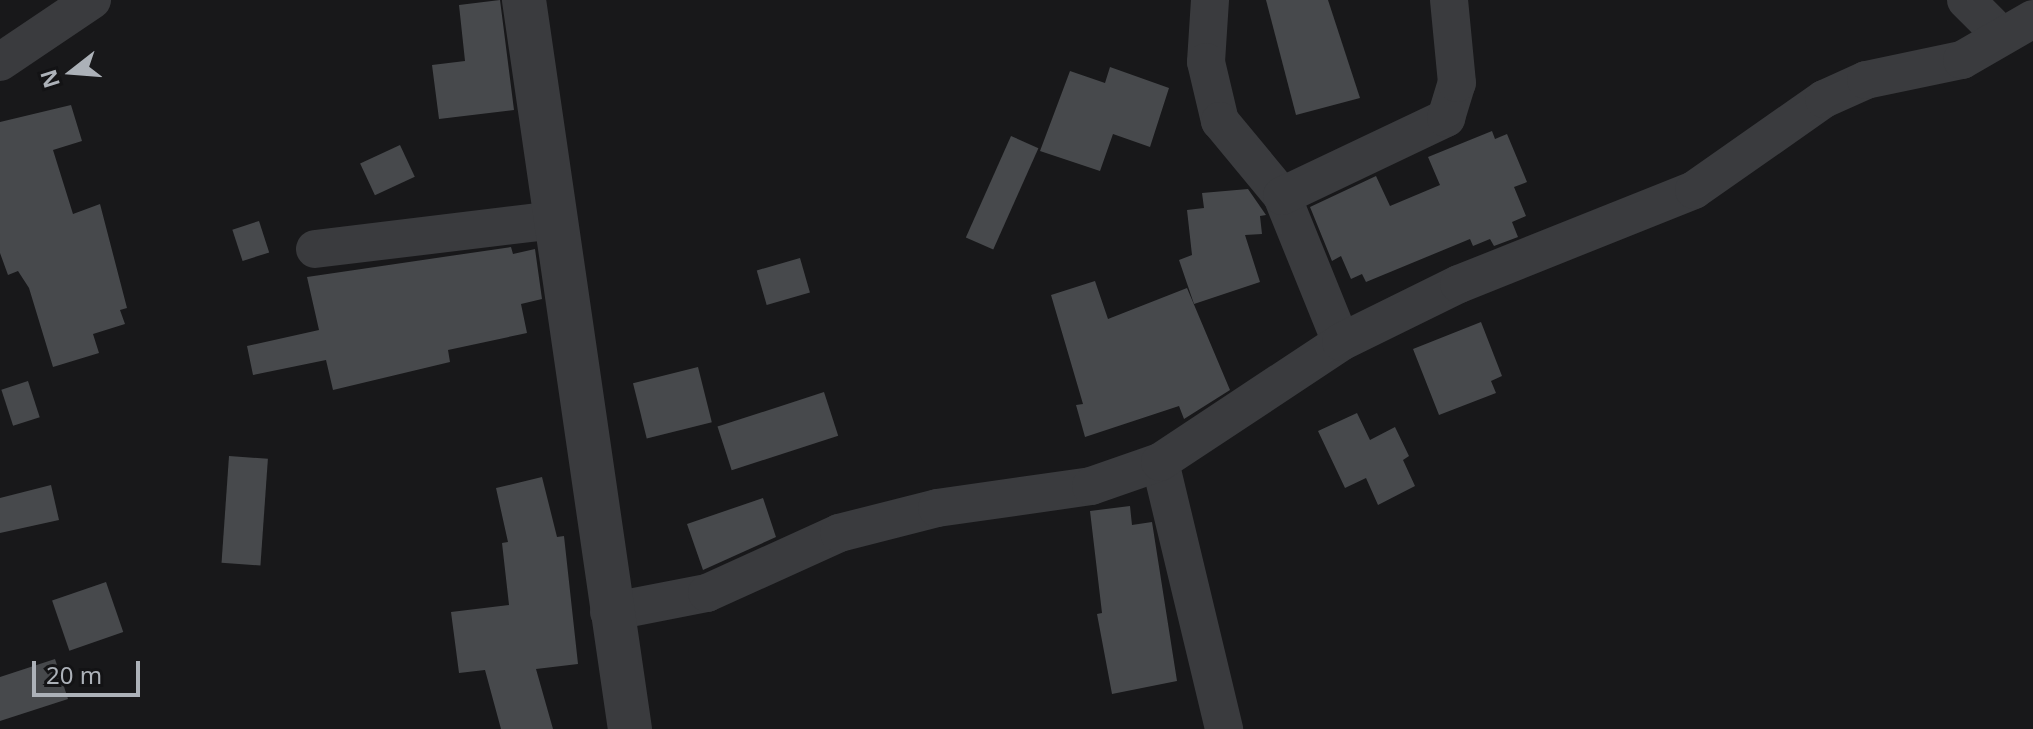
<!DOCTYPE html>
<style>
body{margin:0}
#map{position:relative;width:2033px;height:729px;overflow:hidden;background:#18181a;font-family:"Noto Sans",sans-serif}
div>[style]{position:absolute}
.building>*{inset:0;background:#47494c;transform-origin:0 0}
.minor>*{height:38px;margin:-19px;padding:0 19px;transform-origin:19px;border-radius:19px;background:#3a3b3e}
.tertiary>*{height:44px;margin:-22px;padding:0 22px;transform-origin:22px;border-radius:22px;background:#3a3b3e}
span{translate:-50% -50%;white-space:nowrap;text-align:center;line-height:1.15;-webkit-text-stroke:6px #131315;paint-order:stroke}
.north{position:absolute;left:32px;top:32px;width:80px;height:80px;-webkit-text-stroke:6px #131315;paint-order:stroke;rotate:253deg;font-size:22px;font-weight:700;line-height:32px;text-align:center;color:#acb1b8}
.north::after{content:'';display:block;margin:auto;width:28px;height:36px;background:#acb1b8;clip-path:polygon(50% 0,100% 100%,50% 72%,0 100%)}
.scale{position:absolute;left:32px;top:661px;width:108px;height:36px;box-sizing:border-box;border:4px solid #acb1b8;border-top:0;padding-left:10px;font-size:24px;line-height:28px;white-space:nowrap;color:#acb1b8;-webkit-text-stroke:6px #131315;paint-order:stroke}
</style>
<div id="map">
<div class="building">
<i style="clip-path:polygon(500px 0,514px 110px,439px 119px,432px 65px,465px 61px,459px 5px)"></i>
<i style="clip-path:polygon(1266px 0,1328px 0,1360px 98px,1296px 115px)"></i>
<i style="clip-path:polygon(1110px 67px,1169px 88px,1150px 147px,1113px 134px,1100px 171px,1040px 151px,1070px 71px,1105px 83px)"></i>
<i style="clip-path:polygon(71px 105px,82px 141px,53px 150px,73px 214px,100px 204px,127px 308px,120px 310px,125px 324px,93px 334px,99px 353px,53px 367px,29px 288px,18px 271px,8px 275px,0 253px,0 122px)"></i>
<i style="clip-path:polygon(1492px 131px,1495px 139px,1507px 134px,1527px 182px,1514px 187px,1526px 216px,1512px 222px,1518px 237px,1494px 246px,1490px 239px,1473px 246px,1470px 239px,1366px 282px,1362px 274px,1351px 279px,1341px 256px,1332px 261px,1310px 207px,1376px 176px,1390px 206px,1440px 185px,1428px 157px)"></i>
<i style="left:1011px;top:136px;width:30px;height:111px;rotate:24deg"></i>
<i style="left:400px;top:145px;width:35px;height:44px;rotate:65deg"></i>
<i style="clip-path:polygon(1248px 189px,1266px 215px,1260px 216px,1262px 234px,1245px 235px,1260px 282px,1194px 304px,1179px 260px,1192px 255px,1187px 210px,1204px 208px,1202px 193px)"></i>
<i style="left:259px;top:221px;width:33px;height:28px;rotate:72deg"></i>
<i style="clip-path:polygon(511px 247px,513px 254px,535px 249px,542px 299px,521px 304px,527px 333px,448px 350px,450px 362px,333px 390px,326px 360px,253px 375px,247px 346px,319px 330px,307px 277px)"></i>
<i style="left:800px;top:258px;width:36px;height:45px;rotate:74deg"></i>
<i style="clip-path:polygon(1095px 281px,1108px 319px,1187px 288px,1230px 390px,1184px 419px,1179px 406px,1085px 437px,1076px 405px,1083px 404px,1051px 295px)"></i>
<i style="clip-path:polygon(1481px 322px,1502px 376px,1491px 381px,1496px 393px,1439px 415px,1413px 349px)"></i>
<i style="left:698px;top:367px;width:57px;height:67px;rotate:76deg"></i>
<i style="left:28px;top:381px;width:38px;height:28px;rotate:72deg"></i>
<i style="left:824px;top:392px;width:46px;height:112px;rotate:72deg"></i>
<i style="clip-path:polygon(1357px 413px,1370px 440px,1395px 427px,1409px 456px,1403px 460px,1415px 486px,1378px 505px,1366px 478px,1345px 488px,1318px 431px)"></i>
<i style="left:229px;top:456px;width:39px;height:107px;rotate:4deg"></i>
<i style="clip-path:polygon(542px 477px,557px 537px,564px 536px,578px 664px,536px 669px,553px 729px,501px 729px,485px 670px,459px 673px,451px 612px,509px 605px,502px 543px,508px 542px,496px 488px)"></i>
<i style="clip-path:polygon(51px 485px,59px 520px,0 533px,0 498px)"></i>
<i style="clip-path:polygon(763px 498px,776px 537px,703px 570px,687px 524px)"></i>
<i style="clip-path:polygon(1130px 506px,1132px 525px,1152px 522px,1177px 681px,1112px 694px,1097px 614px,1102px 613px,1090px 511px)"></i>
<i style="left:106px;top:582px;width:53px;height:57px;rotate:71deg"></i>
<i style="clip-path:polygon(55px 659px,68px 699px,0 721px,0 677px)"></i>
</div>
<div class="minor">
<i style="left:1210px;top:0;width:62px;rotate:93.7deg"></i>
<i style="left:1206px;top:62px;width:61px;rotate:76.7deg"></i>
<i style="left:1220px;top:121px;width:97px;rotate:50.4deg"></i>
<i style="left:1282px;top:196px;width:157px;rotate:68deg"></i>
<i style="left:1966px;top:0;width:49px;rotate:45deg"></i>
<i style="left:0;top:62px;width:111px;rotate:-34deg"></i>
<i style="left:1282px;top:196px;width:182px;rotate:-25.4deg"></i>
<i style="left:1446px;top:118px;width:37px;rotate:-73deg"></i>
<i style="left:1457px;top:83px;width:83px;rotate:-95.5deg"></i>
<i style="left:315px;top:249px;width:241px;rotate:-6.9deg"></i>
<i style="left:1160px;top:462px;width:275px;rotate:76.5deg"></i>
<i style="left:609px;top:612px;width:100px;rotate:-11deg"></i>
<i style="left:707px;top:593px;width:145px;rotate:-24.4deg"></i>
<i style="left:839px;top:533px;width:101px;rotate:-14.3deg"></i>
<i style="left:937px;top:508px;width:156px;rotate:-8.1deg"></i>
<i style="left:1091px;top:486px;width:73px;rotate:-19.2deg"></i>
<i style="left:1160px;top:462px;width:217px;rotate:-33.5deg"></i>
<i style="left:1341px;top:342px;width:131px;rotate:-26.2deg"></i>
<i style="left:1459px;top:284px;width:253px;rotate:-21.8deg"></i>
<i style="left:1694px;top:190px;width:159px;rotate:-35deg"></i>
<i style="left:1824px;top:99px;width:46px;rotate:-24.3deg"></i>
<i style="left:1866px;top:80px;width:98px;rotate:-11.8deg"></i>
<i style="left:1962px;top:60px;width:82px;rotate:-30deg"></i>
</div>
<div class="tertiary">
<i style="left:524px;top:0;width:737px;rotate:81.73deg"></i>
</div>
<div class="north">N</div>
<div class="scale">20 m</div>
</div>
